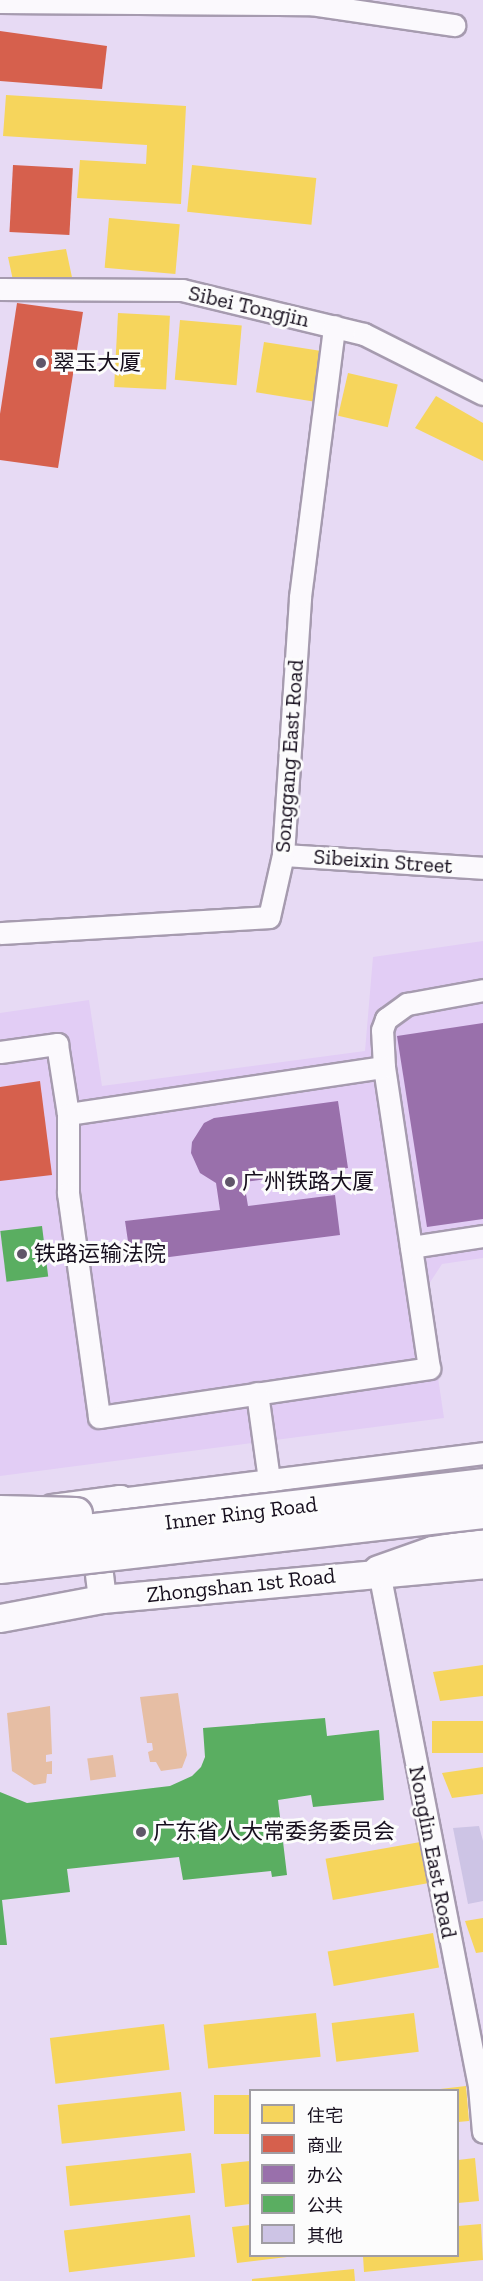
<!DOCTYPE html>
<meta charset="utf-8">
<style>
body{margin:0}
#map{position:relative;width:483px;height:2281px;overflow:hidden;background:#e7daf4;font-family:"Zilla Slab","Noto Sans SC",serif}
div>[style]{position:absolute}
.built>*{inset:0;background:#e2cdf5}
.green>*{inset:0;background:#e6bea4;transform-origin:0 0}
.homes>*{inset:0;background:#f6d55c;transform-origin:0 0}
.shops>*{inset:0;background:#d6604d;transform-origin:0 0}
.offices>*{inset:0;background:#9970ab}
.public>*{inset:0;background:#5aae61;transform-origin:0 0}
.building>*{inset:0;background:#cdc4e5}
.roads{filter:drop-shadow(2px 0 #a69baf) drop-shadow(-2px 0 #a69baf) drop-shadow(0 2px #a69baf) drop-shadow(0 -2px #a69baf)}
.minor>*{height:21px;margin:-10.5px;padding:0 10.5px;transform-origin:10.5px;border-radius:10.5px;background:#fbf9fd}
.major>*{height:27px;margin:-13.5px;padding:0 13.5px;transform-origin:13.5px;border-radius:13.5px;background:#fbf9fd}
.highway>*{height:32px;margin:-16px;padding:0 16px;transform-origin:16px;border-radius:16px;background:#fbf9fd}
.bridges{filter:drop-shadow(2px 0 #a69baf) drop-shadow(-2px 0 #a69baf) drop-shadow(0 2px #a69baf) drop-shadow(0 -2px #a69baf)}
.highway-bridge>*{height:32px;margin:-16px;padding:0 16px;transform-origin:16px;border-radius:16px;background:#fbf9fd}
.dots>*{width:16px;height:16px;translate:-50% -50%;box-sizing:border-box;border:3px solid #fcfcfc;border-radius:50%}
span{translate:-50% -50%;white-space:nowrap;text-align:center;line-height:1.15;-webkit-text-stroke:6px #fcfcfc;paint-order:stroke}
.street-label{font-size:22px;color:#170f1e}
.poi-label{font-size:22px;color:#170f1e}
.left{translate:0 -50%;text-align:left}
.legend{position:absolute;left:249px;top:2089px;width:210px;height:168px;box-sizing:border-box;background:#fcfcfc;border:2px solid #a09da3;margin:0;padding:8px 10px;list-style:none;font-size:18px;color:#170f1e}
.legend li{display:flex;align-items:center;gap:12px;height:30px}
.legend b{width:30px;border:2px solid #a09da3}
</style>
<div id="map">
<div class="built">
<i style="clip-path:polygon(483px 941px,483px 1258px,442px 1264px,425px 1290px,444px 1418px,0 1476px,0 1013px,89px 1000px,102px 1086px,365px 1051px,373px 957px)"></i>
</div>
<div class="green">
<i style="clip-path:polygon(178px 1693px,187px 1755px,182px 1768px,161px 1771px,156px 1762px,150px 1762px,148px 1752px,153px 1750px,152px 1743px,147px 1743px,140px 1697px)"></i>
<i style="clip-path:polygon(50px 1706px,52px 1754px,46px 1755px,46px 1762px,52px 1761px,52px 1774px,47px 1774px,46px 1783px,34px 1785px,12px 1771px,7px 1713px)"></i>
<i style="left:113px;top:1755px;width:22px;height:26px;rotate:82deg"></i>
</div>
<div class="homes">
<i style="clip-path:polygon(6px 95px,186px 106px,181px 204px,77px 198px,80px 160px,146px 164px,147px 145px,3px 136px)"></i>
<i style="left:192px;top:165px;width:125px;height:47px;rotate:6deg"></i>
<i style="left:109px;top:218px;width:71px;height:50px;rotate:5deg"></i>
<i style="clip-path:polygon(66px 249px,73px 282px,14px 285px,8px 257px)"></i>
<i style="left:118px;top:313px;width:52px;height:74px;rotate:3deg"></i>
<i style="left:180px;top:320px;width:62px;height:60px;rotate:5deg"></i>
<i style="left:264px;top:342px;width:58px;height:51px;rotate:9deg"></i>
<i style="left:348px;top:373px;width:51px;height:44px;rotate:13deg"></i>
<i style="clip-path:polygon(436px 396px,483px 423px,483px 461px,415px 428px)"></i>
<i style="clip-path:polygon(483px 1665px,483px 1696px,440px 1701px,433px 1672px)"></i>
<i style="left:483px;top:1721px;width:32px;height:51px;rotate:90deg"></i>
<i style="clip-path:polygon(483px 1767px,483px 1794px,452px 1798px,442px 1773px)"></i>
<i style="left:426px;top:1841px;width:42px;height:102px;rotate:80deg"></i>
<i style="clip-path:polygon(483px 1918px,483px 1952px,476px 1953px,465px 1921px)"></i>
<i style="left:433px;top:1933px;width:35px;height:107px;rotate:80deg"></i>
<i style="left:316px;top:2013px;width:44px;height:113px;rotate:84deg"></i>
<i style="left:414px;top:2013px;width:39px;height:83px;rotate:83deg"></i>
<i style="left:164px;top:2024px;width:46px;height:115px;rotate:83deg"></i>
<i style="clip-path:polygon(466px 2086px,469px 2121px,458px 2122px,458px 2090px,440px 2089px)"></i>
<i style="left:181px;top:2092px;width:39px;height:124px;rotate:84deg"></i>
<i style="left:250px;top:2095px;width:39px;height:36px;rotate:90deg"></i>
<i style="left:191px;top:2153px;width:40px;height:126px;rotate:84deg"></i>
<i style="clip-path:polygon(475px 2158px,479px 2201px,458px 2203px,458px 2160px)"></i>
<i style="clip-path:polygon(250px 2161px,250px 2204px,225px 2207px,221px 2164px)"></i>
<i style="left:190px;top:2215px;width:42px;height:127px;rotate:83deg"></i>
<i style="clip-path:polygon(481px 2224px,483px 2260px,364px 2272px,363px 2256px,458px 2256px,458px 2226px)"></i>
<i style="clip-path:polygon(250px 2225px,250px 2256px,287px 2257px,237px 2263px,232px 2227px)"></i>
<i style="clip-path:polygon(354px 2269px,355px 2281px,252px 2281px,252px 2279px)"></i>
</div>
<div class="shops">
<i style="clip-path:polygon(0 31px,107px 46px,102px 89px,0 81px)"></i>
<i style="left:13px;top:165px;width:60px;height:67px;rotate:3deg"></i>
<i style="clip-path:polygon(17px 303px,83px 312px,58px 468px,0 460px,0 414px)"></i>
<i style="clip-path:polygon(40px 1081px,52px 1175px,0 1181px,0 1087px)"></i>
</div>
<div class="offices">
<i style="clip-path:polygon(483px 1023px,483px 1219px,427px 1227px,397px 1036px)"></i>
<i style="clip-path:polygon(338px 1101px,348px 1168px,244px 1182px,248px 1206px,335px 1195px,340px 1235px,131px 1262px,125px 1221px,220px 1210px,216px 1183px,200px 1173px,191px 1153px,192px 1142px,204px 1123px,214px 1118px)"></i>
</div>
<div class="public">
<i style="left:42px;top:1226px;width:51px;height:42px;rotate:83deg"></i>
<i style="clip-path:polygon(325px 1718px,327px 1736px,379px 1730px,384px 1800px,313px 1807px,311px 1795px,278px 1800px,287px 1875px,272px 1877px,271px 1871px,183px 1880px,179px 1857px,67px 1869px,70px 1892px,2px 1900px,7px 1945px,0 1945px,0 1792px,27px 1803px,170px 1786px,192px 1776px,201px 1767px,205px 1757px,203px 1728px)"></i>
</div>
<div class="building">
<i style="clip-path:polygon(479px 1826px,483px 1841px,483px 1901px,468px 1904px,453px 1828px)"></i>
</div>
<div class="roads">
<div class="minor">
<i style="left:0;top:2px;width:311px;rotate:0.4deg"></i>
<i style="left:311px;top:4px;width:145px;rotate:8.4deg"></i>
<i style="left:0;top:289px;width:182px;rotate:0.3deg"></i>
<i style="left:182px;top:290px;width:187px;rotate:13.6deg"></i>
<i style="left:364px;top:334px;width:133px;rotate:26.8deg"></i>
<i style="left:283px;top:855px;width:200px;rotate:3.7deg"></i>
<i style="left:0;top:933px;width:269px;rotate:-3.4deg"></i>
<i style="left:269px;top:917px;width:64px;rotate:-77.3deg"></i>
<i style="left:283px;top:855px;width:259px;rotate:-86.2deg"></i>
<i style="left:300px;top:597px;width:273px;rotate:-82.8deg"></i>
<i style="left:0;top:1052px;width:58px;rotate:-8deg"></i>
<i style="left:57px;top:1044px;width:71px;rotate:81.1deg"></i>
<i style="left:68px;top:1114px;width:79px;rotate:90deg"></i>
<i style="left:68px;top:1193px;width:226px;rotate:82.1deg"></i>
<i style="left:99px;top:1417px;width:334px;rotate:-8.4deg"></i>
<i style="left:429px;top:1368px;width:304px;rotate:-98.5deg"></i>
<i style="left:384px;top:1067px;width:37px;rotate:-93deg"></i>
<i style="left:382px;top:1030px;width:12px;rotate:-70deg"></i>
<i style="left:386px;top:1019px;width:26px;rotate:-36deg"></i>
<i style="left:407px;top:1004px;width:77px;rotate:-10.4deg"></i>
<i style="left:68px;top:1114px;width:319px;rotate:-8.5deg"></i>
<i style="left:411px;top:1247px;width:73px;rotate:-8.7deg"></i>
<i style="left:257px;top:1393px;width:102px;rotate:82.1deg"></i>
<i style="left:120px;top:1499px;width:366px;rotate:-7.2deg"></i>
<i style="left:379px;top:1572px;width:524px;rotate:78.99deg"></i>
<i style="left:479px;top:2086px;width:46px;rotate:85deg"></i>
</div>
<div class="major">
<i style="left:52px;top:1508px;width:69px;rotate:-7.5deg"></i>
<i style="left:120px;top:1499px;width:55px;rotate:31.7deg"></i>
<i style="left:95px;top:1541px;width:58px;rotate:83.1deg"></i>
<i style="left:0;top:1618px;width:104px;rotate:-10.6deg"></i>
<i style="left:102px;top:1599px;width:383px;rotate:-5.2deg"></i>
</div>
<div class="highway">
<i style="left:379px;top:1572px;width:57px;rotate:-19.4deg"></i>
<i style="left:433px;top:1553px;width:51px;rotate:-9.1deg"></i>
</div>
</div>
<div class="bridges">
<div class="highway-bridge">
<i style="left:0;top:1512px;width:76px;rotate:1.5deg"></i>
<i style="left:0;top:1541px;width:486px;rotate:-6.6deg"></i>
<i style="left:0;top:1567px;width:486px;rotate:-6.5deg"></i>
</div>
</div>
<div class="dots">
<i style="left:41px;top:363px;background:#605669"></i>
<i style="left:230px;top:1182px;background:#605669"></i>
<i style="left:22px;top:1254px;background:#605669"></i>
<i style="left:141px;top:1832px;background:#605669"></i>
</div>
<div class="street-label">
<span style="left:249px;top:306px;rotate:13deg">Sibei Tongjin</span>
<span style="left:289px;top:756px;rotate:-86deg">Songgang East Road</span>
<span style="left:383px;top:861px;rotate:4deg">Sibeixin Street</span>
<span style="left:241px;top:1513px;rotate:-7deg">Inner Ring Road</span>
<span style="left:241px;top:1585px;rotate:-6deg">Zhongshan 1st Road</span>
<span style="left:433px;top:1852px;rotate:79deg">Nonglin East Road</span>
</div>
<div class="poi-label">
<span class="left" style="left:53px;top:363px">翠玉大厦</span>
<span class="left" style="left:242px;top:1182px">广州铁路大厦</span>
<span class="left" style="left:34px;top:1254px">铁路运输法院</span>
<span class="left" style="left:153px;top:1832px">广东省人大常委务委员会</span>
</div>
<ul class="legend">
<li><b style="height:16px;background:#f6d55c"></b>住宅</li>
<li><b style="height:16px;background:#d6604d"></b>商业</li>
<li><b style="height:16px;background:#9970ab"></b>办公</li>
<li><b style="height:16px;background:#5aae61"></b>公共</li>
<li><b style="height:16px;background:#cdc4e5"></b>其他</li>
</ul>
</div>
